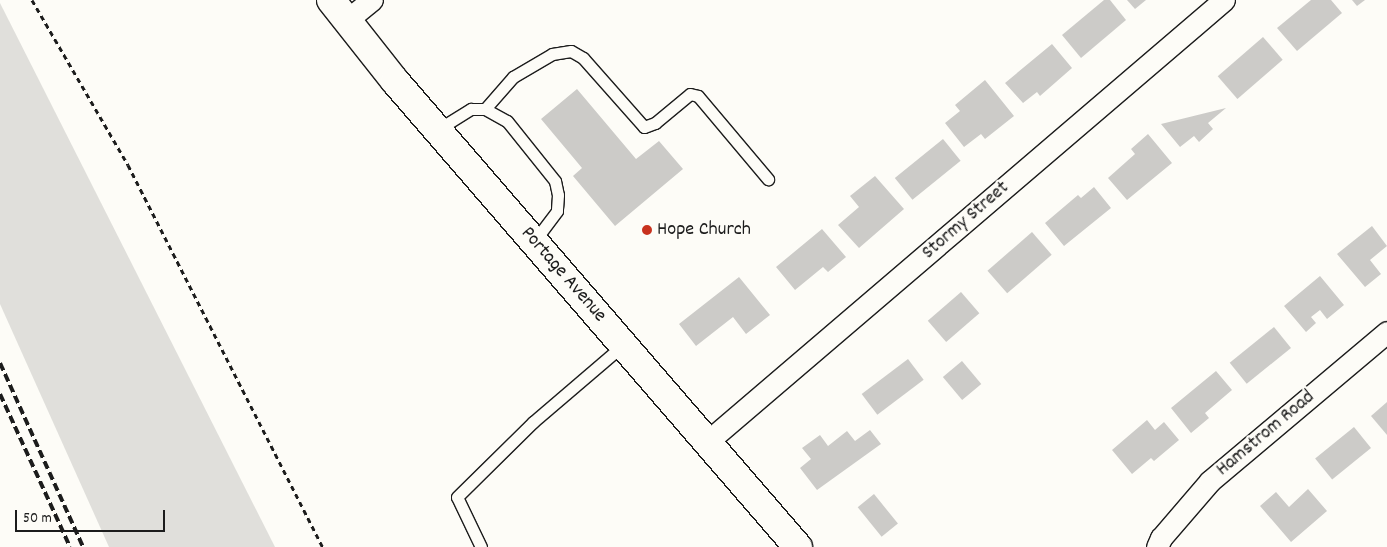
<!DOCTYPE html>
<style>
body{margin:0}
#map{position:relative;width:1387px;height:547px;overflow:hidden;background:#fdfcf7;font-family:Dekko,sans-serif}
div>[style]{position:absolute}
.green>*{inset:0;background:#e0dfdb}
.building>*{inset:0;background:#cccbc8;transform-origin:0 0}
.path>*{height:3px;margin-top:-1.5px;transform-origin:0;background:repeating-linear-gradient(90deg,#1c1c1c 0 5px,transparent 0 9px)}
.roads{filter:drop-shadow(1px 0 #1c1c1c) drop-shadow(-1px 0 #1c1c1c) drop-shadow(0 1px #1c1c1c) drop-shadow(0 -1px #1c1c1c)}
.lane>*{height:11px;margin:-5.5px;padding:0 5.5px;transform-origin:5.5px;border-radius:5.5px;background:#fdfcf7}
.street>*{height:21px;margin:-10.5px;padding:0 10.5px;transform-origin:10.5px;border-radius:10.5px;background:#fdfcf7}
.secondary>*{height:28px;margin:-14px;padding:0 14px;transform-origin:14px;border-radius:14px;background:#fdfcf7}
.rail>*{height:4px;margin-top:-2px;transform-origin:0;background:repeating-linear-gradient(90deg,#1c1c1c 0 8px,transparent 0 12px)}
.dots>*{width:14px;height:14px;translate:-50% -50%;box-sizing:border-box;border:2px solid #fdfcf7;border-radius:50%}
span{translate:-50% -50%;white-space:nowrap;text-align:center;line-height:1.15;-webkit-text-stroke:4.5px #fdfcf7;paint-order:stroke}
.street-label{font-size:20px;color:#1c1c1c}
.poi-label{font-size:20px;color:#1c1c1c}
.left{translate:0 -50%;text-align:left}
.scale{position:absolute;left:15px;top:510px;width:150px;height:22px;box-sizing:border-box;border:2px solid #1c1c1c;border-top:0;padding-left:6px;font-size:15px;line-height:18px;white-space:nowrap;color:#1c1c1c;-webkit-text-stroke:4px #fdfcf7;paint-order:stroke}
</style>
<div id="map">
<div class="green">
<i style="clip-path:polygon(0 3px,275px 547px,109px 547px,0 304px)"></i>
</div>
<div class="building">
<i style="clip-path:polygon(1104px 0,1110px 0,1126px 20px,1081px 58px,1062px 35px)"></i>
<i style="clip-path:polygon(1127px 0,1146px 0,1135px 9px)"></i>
<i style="clip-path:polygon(1311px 0,1331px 0,1342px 13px,1297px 51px,1277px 28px)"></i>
<i style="clip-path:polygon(1352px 0,1365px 0,1357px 6px)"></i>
<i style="left:1263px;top:37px;width:30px;height:60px;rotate:49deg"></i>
<i style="clip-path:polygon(1052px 44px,1072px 68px,1040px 96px,1037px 92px,1023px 103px,1005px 83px)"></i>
<i style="clip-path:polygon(985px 80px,1014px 116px,985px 139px,981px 134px,964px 147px,945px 123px,960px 111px,955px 105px)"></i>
<i style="clip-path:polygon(577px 89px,636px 159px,659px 141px,683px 169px,615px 226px,573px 176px,582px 168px,541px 119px)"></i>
<i style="clip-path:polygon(1226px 108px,1208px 123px,1213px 129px,1199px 142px,1194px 136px,1180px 147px,1161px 124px)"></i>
<i style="clip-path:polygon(1148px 134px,1172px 163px,1127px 200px,1108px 178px,1135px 154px,1131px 149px)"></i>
<i style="left:943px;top:139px;width:28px;height:62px;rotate:51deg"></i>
<i style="clip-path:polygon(875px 176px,904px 209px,859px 248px,838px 225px,859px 207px,850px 196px)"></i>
<i style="clip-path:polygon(1094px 187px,1111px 208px,1064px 246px,1045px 223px,1078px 195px,1081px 198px)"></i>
<i style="clip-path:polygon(1372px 226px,1387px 246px,1370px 260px,1381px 274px,1365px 287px,1337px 254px)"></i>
<i style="clip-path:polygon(822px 229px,846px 257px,828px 272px,823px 267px,795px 290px,776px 267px)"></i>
<i style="left:1032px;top:232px;width:30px;height:59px;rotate:49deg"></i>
<i style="clip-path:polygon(1320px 276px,1344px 305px,1327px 319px,1320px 310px,1311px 317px,1316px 323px,1306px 332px,1284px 306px)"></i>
<i style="clip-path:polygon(739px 277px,770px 315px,746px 334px,733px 317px,696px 346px,679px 324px)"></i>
<i style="left:961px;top:292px;width:28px;height:44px;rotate:49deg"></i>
<i style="left:1274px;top:327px;width:27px;height:57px;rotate:51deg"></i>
<i style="left:908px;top:359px;width:26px;height:58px;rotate:53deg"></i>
<i style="left:962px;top:361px;width:30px;height:25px;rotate:50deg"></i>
<i style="clip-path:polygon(1216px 371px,1232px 390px,1205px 413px,1209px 418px,1191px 433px,1171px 408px)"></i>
<i style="clip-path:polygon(1387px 402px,1387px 435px,1371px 416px)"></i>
<i style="clip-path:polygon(1147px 420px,1155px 430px,1164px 422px,1179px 440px,1154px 461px,1151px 458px,1132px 474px,1112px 450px)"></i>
<i style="left:1354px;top:427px;width:27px;height:50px;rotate:51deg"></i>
<i style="clip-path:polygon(870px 430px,881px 444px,817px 490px,800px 468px,811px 459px,802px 448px,820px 435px,828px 446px,847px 431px,855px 441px)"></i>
<i style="clip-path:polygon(1308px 489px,1327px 511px,1291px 542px,1260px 506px,1276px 492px,1289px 507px)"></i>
<i style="left:874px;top:494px;width:38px;height:21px;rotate:51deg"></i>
</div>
<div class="path">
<i style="left:32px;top:0;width:191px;rotate:59.8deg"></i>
<i style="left:128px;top:165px;width:429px;rotate:63deg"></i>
</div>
<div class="roads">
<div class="lane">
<i style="left:485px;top:109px;width:43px;rotate:-48.8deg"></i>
<i style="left:513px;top:77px;width:45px;rotate:-30.5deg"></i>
<i style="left:552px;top:54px;width:19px;rotate:-9deg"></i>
<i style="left:571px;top:51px;width:14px;rotate:30deg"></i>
<i style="left:583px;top:58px;width:92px;rotate:48.5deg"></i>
<i style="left:644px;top:127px;width:12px;rotate:-20deg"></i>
<i style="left:655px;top:123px;width:45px;rotate:-39.6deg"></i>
<i style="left:690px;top:94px;width:8px;rotate:14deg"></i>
<i style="left:698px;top:96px;width:109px;rotate:49.9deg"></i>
<i style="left:437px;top:130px;width:40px;rotate:-32deg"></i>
<i style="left:471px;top:109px;width:14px"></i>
<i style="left:485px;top:109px;width:25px;rotate:29deg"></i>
<i style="left:507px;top:121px;width:77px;rotate:51.3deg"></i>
<i style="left:555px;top:181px;width:14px;rotate:78deg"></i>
<i style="left:558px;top:195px;width:16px;rotate:94deg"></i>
<i style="left:557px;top:211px;width:38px;rotate:127deg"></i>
<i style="left:481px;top:547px;width:55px;rotate:-115.6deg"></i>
<i style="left:457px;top:497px;width:107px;rotate:-44.6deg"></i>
<i style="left:533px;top:422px;width:118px;rotate:-40.5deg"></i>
</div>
<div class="street">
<i style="left:347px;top:20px;width:32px;rotate:-39deg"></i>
<i style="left:707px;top:442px;width:680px;rotate:-40.53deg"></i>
<i style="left:1157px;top:547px;width:10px;rotate:-66deg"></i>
<i style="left:1161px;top:538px;width:75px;rotate:-49.3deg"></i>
<i style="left:1210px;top:481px;width:231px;rotate:-40.1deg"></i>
</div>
<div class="secondary">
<i style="left:331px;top:0;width:103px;rotate:51.7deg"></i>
<i style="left:395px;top:81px;width:616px;rotate:49.15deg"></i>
</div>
</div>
<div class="rail">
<i style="left:0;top:363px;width:202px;rotate:65.7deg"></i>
<i style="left:0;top:394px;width:168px;rotate:65.4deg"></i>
</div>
<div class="dots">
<i style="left:647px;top:230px;background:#c8321e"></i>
</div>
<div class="street-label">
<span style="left:966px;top:221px;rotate:-41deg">Stormy Street</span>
<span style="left:563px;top:275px;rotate:49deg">Portage Avenue</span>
<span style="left:1266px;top:434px;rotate:-40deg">Hamstrom Road</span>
</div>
<div class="poi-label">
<span class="left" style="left:657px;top:230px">Hope Church</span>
</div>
<div class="scale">50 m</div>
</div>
